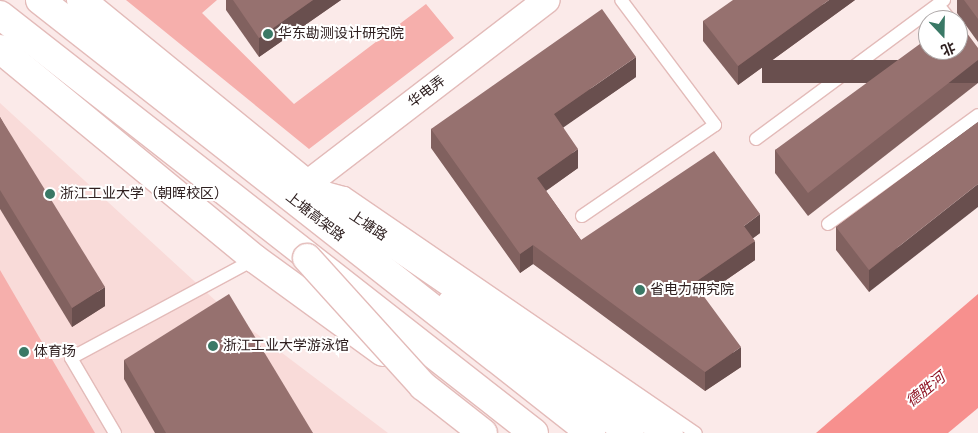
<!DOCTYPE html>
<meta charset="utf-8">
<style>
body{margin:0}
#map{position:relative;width:978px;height:433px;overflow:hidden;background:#fbeae9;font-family:"Times New Roman","Noto Sans SC",serif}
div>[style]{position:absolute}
.built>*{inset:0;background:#f9dbd9}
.green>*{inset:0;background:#f6afac}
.water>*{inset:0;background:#f7908e}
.roads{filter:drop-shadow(1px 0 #e3bbb9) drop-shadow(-1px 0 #e3bbb9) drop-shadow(0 1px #e3bbb9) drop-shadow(0 -1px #e3bbb9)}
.lane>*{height:12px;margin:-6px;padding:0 6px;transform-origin:6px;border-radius:6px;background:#fff}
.street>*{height:26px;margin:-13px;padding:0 13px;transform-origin:13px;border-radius:13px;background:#fff}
.primary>*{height:28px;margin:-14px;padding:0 14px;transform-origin:14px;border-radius:14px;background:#fff}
.highway>*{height:28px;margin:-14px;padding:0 14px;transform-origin:14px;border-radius:14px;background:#fff}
.bridges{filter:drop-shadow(1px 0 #e3bbb9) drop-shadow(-1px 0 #e3bbb9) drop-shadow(0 1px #e3bbb9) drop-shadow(0 -1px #e3bbb9)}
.highway-bridge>*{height:28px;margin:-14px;padding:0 14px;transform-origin:14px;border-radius:14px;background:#fff}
.wall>*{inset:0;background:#81615f}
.shaded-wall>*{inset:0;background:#694f4e;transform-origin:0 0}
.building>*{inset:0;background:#96716f}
.dots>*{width:14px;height:14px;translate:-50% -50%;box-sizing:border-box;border:2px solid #fff;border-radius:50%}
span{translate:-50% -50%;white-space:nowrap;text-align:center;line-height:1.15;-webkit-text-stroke:4px #fff;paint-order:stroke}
.poi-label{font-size:14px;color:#2f2020}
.left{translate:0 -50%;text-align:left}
.street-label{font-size:14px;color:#2f2020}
.water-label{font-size:15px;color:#901525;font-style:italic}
.north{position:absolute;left:918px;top:10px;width:50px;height:50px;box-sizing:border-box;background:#fff;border:1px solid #aca6a6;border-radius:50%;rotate:159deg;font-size:14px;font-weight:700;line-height:20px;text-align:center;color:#2f2020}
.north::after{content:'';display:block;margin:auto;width:18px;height:22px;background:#3a7966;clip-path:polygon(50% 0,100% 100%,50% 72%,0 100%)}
</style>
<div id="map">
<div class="built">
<i style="clip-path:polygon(0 103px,229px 313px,388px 433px,0 433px)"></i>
</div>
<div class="green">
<i style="clip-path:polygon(126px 0,217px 0,202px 13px,294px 104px,426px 4px,454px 38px,309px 149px)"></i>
<i style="clip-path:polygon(0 270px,95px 433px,0 433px)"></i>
</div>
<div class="water">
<i style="clip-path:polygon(978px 294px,978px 408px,948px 433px,816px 433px)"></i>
</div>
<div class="roads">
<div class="lane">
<i style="left:938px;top:5px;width:19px;rotate:51deg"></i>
<i style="left:756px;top:139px;width:234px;rotate:-36.5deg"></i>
<i style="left:326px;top:188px;width:20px;rotate:15deg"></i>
<i style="left:345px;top:193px;width:425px;rotate:34.4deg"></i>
<i style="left:582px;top:216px;width:161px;rotate:-34.4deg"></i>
<i style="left:715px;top:125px;width:156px;rotate:-126.9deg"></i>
<i style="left:828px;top:224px;width:185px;rotate:-36deg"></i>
<i style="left:115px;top:433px;width:87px;rotate:-120.4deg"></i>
<i style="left:71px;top:358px;width:209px;rotate:-28.3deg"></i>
</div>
<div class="street">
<i style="left:307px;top:184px;width:302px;rotate:-37.5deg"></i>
</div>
<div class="primary">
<i style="left:81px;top:0;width:291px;rotate:39.2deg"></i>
<i style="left:307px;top:184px;width:439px;rotate:34.5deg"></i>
<i style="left:0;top:49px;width:330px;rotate:39.5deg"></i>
<i style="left:255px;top:259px;width:158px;rotate:36deg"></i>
</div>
<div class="highway">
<i style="left:40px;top:0;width:701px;rotate:38.16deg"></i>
<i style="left:0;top:15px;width:678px;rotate:38.05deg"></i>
<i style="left:451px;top:304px;width:57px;rotate:31.5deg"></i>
<i style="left:500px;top:334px;width:163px;rotate:37.3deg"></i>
</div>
</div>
<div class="bridges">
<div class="highway-bridge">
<i style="left:307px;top:258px;width:173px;rotate:47.8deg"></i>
<i style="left:423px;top:386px;width:76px;rotate:38.1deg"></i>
</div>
</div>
<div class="wall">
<i style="clip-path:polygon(226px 0,341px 0,259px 57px,226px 10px)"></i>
<i style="clip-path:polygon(855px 0,738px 85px,703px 41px,703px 21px)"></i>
<i style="clip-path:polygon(957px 0,978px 0,978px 42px,957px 13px)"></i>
<i style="clip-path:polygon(978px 48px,978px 83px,808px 216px,775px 173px,775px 150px)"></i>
<i style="clip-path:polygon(636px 77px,563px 127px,578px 168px,546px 191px,581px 240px,760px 233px,753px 238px,755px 260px,703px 296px,741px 367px,705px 391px,533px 264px,520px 273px,431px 148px,431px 129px)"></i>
<i style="clip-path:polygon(0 117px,105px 306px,72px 327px,0 209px)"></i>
<i style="clip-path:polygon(978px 122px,869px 292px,836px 250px,836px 227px)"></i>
<i style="clip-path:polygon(124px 360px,313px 433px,155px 433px,124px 379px)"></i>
</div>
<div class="shaded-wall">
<i style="clip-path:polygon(313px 0,341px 0,259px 57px,259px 38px)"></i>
<i style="clip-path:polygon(829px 0,855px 0,738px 85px,738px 66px)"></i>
<i style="clip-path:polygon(636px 57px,636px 77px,554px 134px,554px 114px)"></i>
<i style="left:978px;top:60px;width:23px;height:216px;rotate:90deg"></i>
<i style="clip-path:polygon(578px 149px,578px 168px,537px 197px,537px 178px)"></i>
<i style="clip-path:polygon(978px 184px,978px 207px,869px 292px,869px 270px)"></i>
<i style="clip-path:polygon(760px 214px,760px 233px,744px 245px,744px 226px)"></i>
<i style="clip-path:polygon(755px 241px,755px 260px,694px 302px,694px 283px)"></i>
<i style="clip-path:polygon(533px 245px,533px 264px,520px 273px,520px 254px)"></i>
<i style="clip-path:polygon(105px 287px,105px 306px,72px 327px,72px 308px)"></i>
<i style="clip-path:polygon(741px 347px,741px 367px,705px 391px,705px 372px)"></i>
</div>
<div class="building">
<i style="clip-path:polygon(233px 0,313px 0,259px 38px)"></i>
<i style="clip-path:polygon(733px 0,829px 0,738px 66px,703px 21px)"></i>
<i style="clip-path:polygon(964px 0,978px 0,978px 19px)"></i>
<i style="clip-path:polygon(602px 9px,636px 57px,554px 114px,578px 149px,537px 178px,581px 240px,714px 151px,760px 214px,744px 226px,755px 241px,694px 283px,741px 347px,705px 372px,533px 245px,520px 254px,431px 129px)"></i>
<i style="clip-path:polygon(958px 21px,978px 48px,978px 60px,808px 193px,775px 150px,928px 38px,928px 50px,958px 50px)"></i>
<i style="clip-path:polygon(0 117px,105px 287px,72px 308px,0 190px)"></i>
<i style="clip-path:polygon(978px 122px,978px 184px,869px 270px,836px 227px)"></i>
<i style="clip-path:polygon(229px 294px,313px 433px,166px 433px,124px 360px)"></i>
</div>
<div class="dots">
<i style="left:268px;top:34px;background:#3a7966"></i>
<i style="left:50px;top:194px;background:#3a7966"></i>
<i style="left:640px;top:290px;background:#3a7966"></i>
<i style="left:213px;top:346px;background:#3a7966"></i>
<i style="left:24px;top:352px;background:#3a7966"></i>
</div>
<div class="poi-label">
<span class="left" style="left:278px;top:34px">华东勘测设计研究院</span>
<span class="left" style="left:60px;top:194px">浙江工业大学（朝晖校区）</span>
<span class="left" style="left:650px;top:290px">省电力研究院</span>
<span class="left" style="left:223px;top:346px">浙江工业大学游泳馆</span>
<span class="left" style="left:34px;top:352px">体育场</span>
</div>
<div class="street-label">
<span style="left:427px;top:92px;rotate:-37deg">华电弄</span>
<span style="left:315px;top:217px;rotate:38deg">上塘高架路</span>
<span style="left:368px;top:226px;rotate:34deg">上塘路</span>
</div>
<div class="water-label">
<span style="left:926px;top:390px;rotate:-39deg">德胜河</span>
</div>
<div class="north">北</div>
</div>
